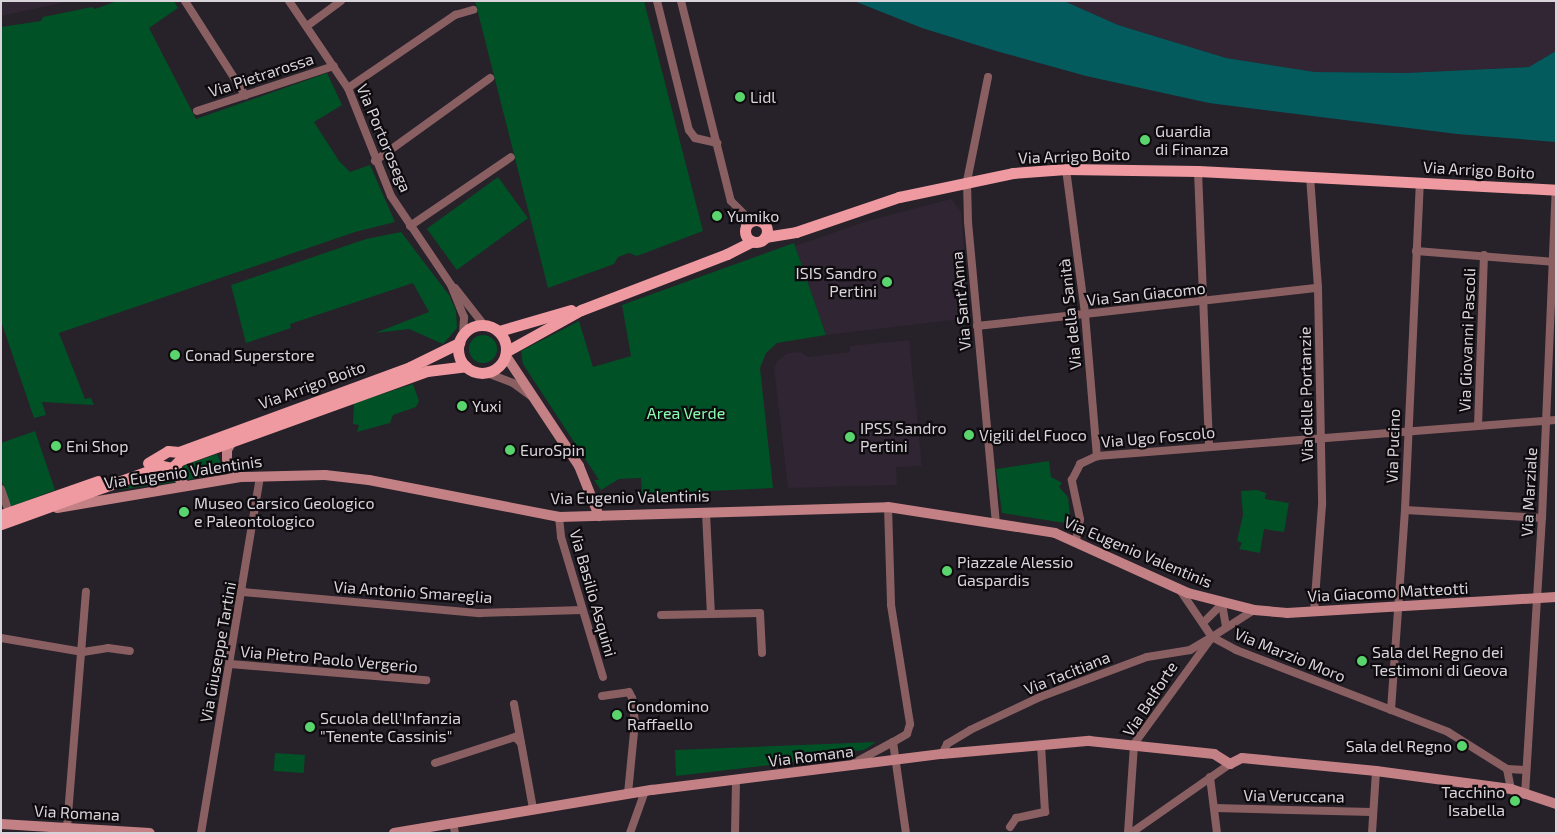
<!DOCTYPE html>
<meta charset="utf-8">
<style>
body{margin:0}
#map{position:relative;width:1557px;height:834px;overflow:hidden;background:#272129;font-family:"Exo 2",sans-serif}
div>[style]{position:absolute}
.industrial>*{inset:0;background:#322634}
.built>*{inset:0;background:#302533}
.green>*{inset:0;background:#005126;transform-origin:0 0}
.round{border-radius:50%}
.water>*{inset:0;background:#035b5e}
.street>*{height:8px;margin:-4px;padding:0 4px;transform-origin:4px;border-radius:4px;background:#895f62}
.secondary>*{height:10px;margin:-5px;padding:0 5px;transform-origin:5px;border-radius:5px;background:#c38185}
.primary>*{height:11px;margin:-5.5px;padding:0 5.5px;transform-origin:5.5px;border-radius:5.5px;background:#ef9aa0}
.primary>.ring{margin:-5.5px;padding:0;box-sizing:content-box;background:none;border:11px solid #ef9aa0;border-radius:50%}
.dots>*{width:14px;height:14px;translate:-50% -50%;box-sizing:border-box;border:2px solid #0e0b0f;border-radius:50%}
span{translate:-50% -50%;white-space:nowrap;text-align:center;line-height:1.15;-webkit-text-stroke:4.5px #0e0b0f;paint-order:stroke}
.street-label{font-size:16px;color:#d9d4da}
.poi-label{font-size:16px;color:#d9d4da}
.left{translate:0 -50%;text-align:left}
.right{translate:-100% -50%;text-align:right}
.park-label{font-size:16px;color:#8afcae}
.frame{position:absolute;inset:0;border:2px solid #d9d4da;pointer-events:none}
</style>
<div id="map">
<div class="industrial">
<i style="clip-path:polygon(1px 1px,70px 1px,1px 16px)"></i>
<i style="clip-path:polygon(1064px 1px,1556px 1px,1556px 51px,1529px 67px,1406px 73px,1315px 72px,1226px 58px,1118px 25px)"></i>
</div>
<div class="built">
<i style="clip-path:polygon(951px 199px,961px 211px,970px 318px,826px 335px,795px 246px,867px 221px)"></i>
<i style="clip-path:polygon(909px 340px,922px 466px,896px 467px,897px 485px,788px 488px,774px 368px,777px 361px,788px 353px,801px 352px,808px 357px,850px 352px,850px 346px)"></i>
</div>
<div class="green">
<i style="clip-path:polygon(117px 1px,174px 1px,178px 8px,149px 28px,196px 119px,327px 73px,342px 105px,314px 122px,339px 161px,350px 172px,370px 165px,395px 222px,355px 232px,59px 333px,85px 399px,91px 398px,94px 405px,42px 402px,46px 415px,34px 418px,1px 321px,1px 27px,41px 21px,43px 17px,92px 7px,95px 9px)"></i>
<i style="clip-path:polygon(475px 1px,644px 1px,703px 231px,637px 256px,629px 253px,618px 257px,614px 264px,548px 288px)"></i>
<i style="left:498px;top:177px;width:51px;height:88px;rotate:54deg"></i>
<i style="clip-path:polygon(401px 232px,449px 295px,456px 311px,457px 328px,443px 344px,409px 329px,375px 333px,429px 312px,413px 283px,290px 324px,291px 328px,246px 343px,231px 285px,366px 239px)"></i>
<i style="clip-path:polygon(794px 243px,826px 335px,777px 343px,766px 353px,760px 368px,773px 488px,642px 494px,641px 478px,619px 479px,601px 490px,594px 480px,599px 480px,523px 364px,521px 351px,579px 321px,593px 367px,631px 356px,622px 305px)"></i>
<i class="round" style="left:469px;top:335px;width:28px;height:28px"></i>
<i style="clip-path:polygon(413px 384px,419px 401px,416px 407px,393px 415px,390px 423px,357px 432px,359px 425px,353px 424px,354px 403px)"></i>
<i style="clip-path:polygon(35px 431px,55px 490px,10px 507px,1px 478px,1px 443px)"></i>
<i style="clip-path:polygon(217px 454px,225px 472px,186px 480px,181px 473px,181px 468px,185px 465px)"></i>
<i style="clip-path:polygon(1049px 461px,1051px 477px,1062px 483px,1059px 487px,1068px 497px,1071px 524px,1002px 513px,996px 469px)"></i>
<i style="clip-path:polygon(172px 471px,175px 482px,118px 490px,164px 472px)"></i>
<i style="clip-path:polygon(1257px 490px,1266px 493px,1265px 499px,1289px 503px,1284px 532px,1264px 529px,1260px 553px,1239px 549px,1242px 543px,1237px 541px,1243px 515px,1241px 491px)"></i>
<i style="clip-path:polygon(876px 742px,864px 750px,847px 752px,847px 756px,676px 776px,675px 750px)"></i>
<i style="left:275px;top:753px;width:30px;height:18px;rotate:4deg"></i>
</div>
<div class="water">
<i style="clip-path:polygon(854px 1px,1064px 1px,1118px 25px,1226px 58px,1315px 72px,1406px 73px,1529px 67px,1556px 51px,1556px 142px,1457px 134px,1209px 103px,1086px 76px,996px 51px,922px 28px)"></i>
</div>
<div class="street">
<i style="left:185px;top:1px;width:112px;rotate:57.4deg"></i>
<i style="left:289px;top:1px;width:105px;rotate:55.9deg"></i>
<i style="left:348px;top:88px;width:116px;rotate:68.3deg"></i>
<i style="left:391px;top:196px;width:107px;rotate:56deg"></i>
<i style="left:451px;top:285px;width:35px;rotate:68deg"></i>
<i style="left:464px;top:317px;width:17px;rotate:93deg"></i>
<i style="left:657px;top:1px;width:133px;rotate:76.1deg"></i>
<i style="left:689px;top:130px;width:10px;rotate:53deg"></i>
<i style="left:695px;top:138px;width:23px;rotate:13deg"></i>
<i style="left:681px;top:1px;width:206px;rotate:76deg"></i>
<i style="left:731px;top:201px;width:28px;rotate:45deg"></i>
<i style="left:307px;top:26px;width:42px;rotate:-36.3deg"></i>
<i style="left:988px;top:77px;width:106px;rotate:101.4deg"></i>
<i style="left:967px;top:181px;width:41px;rotate:88.6deg"></i>
<i style="left:968px;top:222px;width:302px;rotate:84.7deg"></i>
<i style="left:348px;top:88px;width:130px;rotate:-34.3deg"></i>
<i style="left:455px;top:15px;width:19px;rotate:-16deg"></i>
<i style="left:197px;top:111px;width:144px;rotate:-18.2deg"></i>
<i style="left:375px;top:161px;width:142px;rotate:-35.8deg"></i>
<i style="left:1066px;top:169px;width:146px;rotate:82.5deg"></i>
<i style="left:1085px;top:314px;width:143px;rotate:85.2deg"></i>
<i style="left:1198px;top:171px;width:275px;rotate:87.7deg"></i>
<i style="left:1310px;top:176px;width:112px;rotate:85.9deg"></i>
<i style="left:1318px;top:288px;width:217px;rotate:88.9deg"></i>
<i style="left:1322px;top:505px;width:106px;rotate:94.3deg"></i>
<i style="left:741px;top:214px;width:14px;rotate:69deg"></i>
<i style="left:410px;top:226px;width:122px;rotate:-34.3deg"></i>
<i style="left:1416px;top:251px;width:140px;rotate:4.5deg"></i>
<i style="left:455px;top:288px;width:47px;rotate:51.9deg"></i>
<i style="left:977px;top:326px;width:343px;rotate:-6.4deg"></i>
<i style="left:487px;top:373px;width:28px;rotate:21deg"></i>
<i style="left:513px;top:383px;width:22px;rotate:36deg"></i>
<i style="left:1478px;top:426px;width:171px;rotate:-88deg"></i>
<i style="left:1px;top:489px;width:24px;rotate:71deg"></i>
<i style="left:888px;top:507px;width:98px;rotate:88.2deg"></i>
<i style="left:891px;top:605px;width:121px;rotate:80.9deg"></i>
<i style="left:910px;top:724px;width:10px;rotate:107deg"></i>
<i style="left:907px;top:734px;width:16px;rotate:150deg"></i>
<i style="left:893px;top:742px;width:92px;rotate:81.9deg"></i>
<i style="left:1405px;top:510px;width:137px;rotate:3.3deg"></i>
<i style="left:706px;top:513px;width:101px;rotate:87.2deg"></i>
<i style="left:559px;top:517px;width:20px;rotate:84deg"></i>
<i style="left:561px;top:537px;width:146px;rotate:73.3deg"></i>
<i style="left:1076px;top:540px;width:21px;rotate:-79deg"></i>
<i style="left:1080px;top:519px;width:40px;rotate:-102deg"></i>
<i style="left:1072px;top:480px;width:18px;rotate:-63deg"></i>
<i style="left:1080px;top:464px;width:19px;rotate:-25deg"></i>
<i style="left:1097px;top:456px;width:460px;rotate:-4.5deg"></i>
<i style="left:1180px;top:590px;width:57px;rotate:55.8deg"></i>
<i style="left:1212px;top:637px;width:27px;rotate:28deg"></i>
<i style="left:1236px;top:650px;width:227px;rotate:21.1deg"></i>
<i style="left:1448px;top:732px;width:70px;rotate:32.1deg"></i>
<i style="left:1507px;top:769px;width:20px;rotate:79deg"></i>
<i style="left:243px;top:592px;width:238px;rotate:5.1deg"></i>
<i style="left:480px;top:613px;width:102px;rotate:-1.7deg"></i>
<i style="left:1222px;top:604px;width:22px;rotate:80deg"></i>
<i style="left:661px;top:615px;width:99px;rotate:-1.2deg"></i>
<i style="left:760px;top:613px;width:40px;rotate:87.1deg"></i>
<i style="left:1203px;top:623px;width:27px;rotate:-45deg"></i>
<i style="left:1px;top:638px;width:83px;rotate:9.7deg"></i>
<i style="left:83px;top:652px;width:25px;rotate:-9deg"></i>
<i style="left:108px;top:648px;width:22px;rotate:8deg"></i>
<i style="left:230px;top:664px;width:197px;rotate:4.7deg"></i>
<i style="left:602px;top:696px;width:27px;rotate:-8deg"></i>
<i style="left:629px;top:692px;width:7px;rotate:63deg"></i>
<i style="left:632px;top:698px;width:24px;rotate:83deg"></i>
<i style="left:635px;top:722px;width:72px;rotate:95.6deg"></i>
<i style="left:514px;top:704px;width:107px;rotate:79.7deg"></i>
<i style="left:1391px;top:710px;width:200px;rotate:-86deg"></i>
<i style="left:1405px;top:510px;width:328px;rotate:-87.4deg"></i>
<i style="left:942px;top:754px;width:11px;rotate:-63deg"></i>
<i style="left:947px;top:744px;width:27px;rotate:-31deg"></i>
<i style="left:970px;top:730px;width:77px;rotate:-25.2deg"></i>
<i style="left:1040px;top:697px;width:114px;rotate:-20.5deg"></i>
<i style="left:1147px;top:657px;width:44px;rotate:-9.2deg"></i>
<i style="left:1190px;top:650px;width:26px;rotate:-31deg"></i>
<i style="left:435px;top:763px;width:84px;rotate:-18deg"></i>
<i style="left:515px;top:737px;width:8px;rotate:45deg"></i>
<i style="left:854px;top:763px;width:44px;rotate:-28.3deg"></i>
<i style="left:1507px;top:769px;width:19px;rotate:3deg"></i>
<i style="left:1210px;top:777px;width:56px;rotate:82.9deg"></i>
<i style="left:1525px;top:795px;width:278px;rotate:-86.5deg"></i>
<i style="left:1542px;top:518px;width:328px;rotate:-87.6deg"></i>
<i style="left:1215px;top:808px;width:157px;rotate:1.5deg"></i>
<i style="left:453px;top:822px;width:11px;rotate:80deg"></i>
<i style="left:67px;top:827px;width:236px;rotate:-85.4deg"></i>
<i style="left:1010px;top:827px;width:11px;rotate:-56deg"></i>
<i style="left:1016px;top:818px;width:30px;rotate:-12deg"></i>
<i style="left:1045px;top:812px;width:67px;rotate:-93.4deg"></i>
<i style="left:201px;top:833px;width:362px;rotate:-80.6deg"></i>
<i style="left:630px;top:833px;width:45px;rotate:-70.3deg"></i>
<i style="left:735px;top:833px;width:53px;rotate:-88.9deg"></i>
<i style="left:1128px;top:833px;width:89px;rotate:-86.1deg"></i>
<i style="left:1134px;top:744px;width:132px;rotate:-53.9deg"></i>
<i style="left:1212px;top:637px;width:50px;rotate:-32.7deg"></i>
<i style="left:1131px;top:833px;width:121px;rotate:-34.9deg"></i>
<i style="left:1372px;top:833px;width:62px;rotate:-86.3deg"></i>
</div>
<div class="secondary">
<i style="left:506px;top:356px;width:132px;rotate:56.4deg"></i>
<i style="left:579px;top:466px;width:54px;rotate:68.2deg"></i>
<i style="left:233px;top:440px;width:12px;rotate:121deg"></i>
<i style="left:227px;top:450px;width:9px;rotate:90deg"></i>
<i style="left:227px;top:459px;width:11px;rotate:68deg"></i>
<i style="left:231px;top:469px;width:12px;rotate:42deg"></i>
<i style="left:177px;top:464px;width:12px;rotate:90deg"></i>
<i style="left:177px;top:476px;width:13px;rotate:51deg"></i>
<i style="left:57px;top:508px;width:186px;rotate:-9.6deg"></i>
<i style="left:240px;top:477px;width:85px;rotate:-1.3deg"></i>
<i style="left:325px;top:475px;width:44px;rotate:6.5deg"></i>
<i style="left:369px;top:480px;width:194px;rotate:11deg"></i>
<i style="left:559px;top:517px;width:329px;rotate:-1.7deg"></i>
<i style="left:888px;top:507px;width:169px;rotate:8.8deg"></i>
<i style="left:1055px;top:533px;width:146px;rotate:24.3deg"></i>
<i style="left:1188px;top:593px;width:68px;rotate:14.4deg"></i>
<i style="left:1254px;top:610px;width:33px;rotate:5deg"></i>
<i style="left:1287px;top:613px;width:269px;rotate:-3.4deg"></i>
<i style="left:1px;top:824px;width:149px;rotate:3.5deg"></i>
<i style="left:394px;top:833px;width:262px;rotate:-9.5deg"></i>
<i style="left:652px;top:790px;width:292px;rotate:-7.1deg"></i>
<i style="left:942px;top:754px;width:148px;rotate:-5.1deg"></i>
<i style="left:1089px;top:741px;width:126px;rotate:5.9deg"></i>
<i style="left:1214px;top:754px;width:19px;rotate:32deg"></i>
<i style="left:1230px;top:764px;width:13px;rotate:-27deg"></i>
<i style="left:1242px;top:758px;width:135px;rotate:5.5deg"></i>
<i style="left:1376px;top:771px;width:136px;rotate:7.6deg"></i>
<i style="left:1511px;top:789px;width:47px;rotate:18.4deg"></i>
</div>
<div class="primary">
<i class="ring" style="left:745px;top:220px;width:11px;height:11px"></i>
<i style="left:765px;top:237px;width:31px;rotate:-9deg"></i>
<i style="left:796px;top:232px;width:109px;rotate:-18.8deg"></i>
<i style="left:899px;top:197px;width:116px;rotate:-11.9deg"></i>
<i style="left:1013px;top:173px;width:53px;rotate:-4.3deg"></i>
<i style="left:1066px;top:169px;width:132px;rotate:0.9deg"></i>
<i style="left:1198px;top:171px;width:359px;rotate:3deg"></i>
<i class="ring" style="left:458px;top:325px;width:37px;height:37px"></i>
<i style="left:499px;top:331px;width:75px;rotate:-16.3deg"></i>
<i style="left:507px;top:351px;width:85px;rotate:-29deg"></i>
<i style="left:581px;top:310px;width:156px;rotate:-21deg"></i>
<i style="left:727px;top:254px;width:28px;rotate:-27deg"></i>
<i style="left:148px;top:463px;width:23px;rotate:-31deg"></i>
<i style="left:168px;top:451px;width:11px;rotate:5deg"></i>
<i style="left:179px;top:452px;width:246px;rotate:-20.2deg"></i>
<i style="left:410px;top:367px;width:55px;rotate:-26.1deg"></i>
<i style="left:1px;top:515px;width:103px;rotate:-19.3deg"></i>
<i style="left:1px;top:524px;width:171px;rotate:-19.8deg"></i>
<i style="left:162px;top:466px;width:10px;rotate:11deg"></i>
<i style="left:172px;top:468px;width:11px;rotate:-45deg"></i>
<i style="left:180px;top:460px;width:263px;rotate:-19.8deg"></i>
<i style="left:427px;top:371px;width:39px;rotate:-7deg"></i>
</div>
<div class="dots">
<i style="left:740px;top:97px;background:#5ad56e"></i>
<i style="left:1145px;top:140px;background:#5ad56e"></i>
<i style="left:717px;top:216px;background:#5ad56e"></i>
<i style="left:887px;top:282px;background:#5ad56e"></i>
<i style="left:175px;top:355px;background:#5ad56e"></i>
<i style="left:462px;top:406px;background:#5ad56e"></i>
<i style="left:969px;top:435px;background:#5ad56e"></i>
<i style="left:850px;top:437px;background:#5ad56e"></i>
<i style="left:56px;top:446px;background:#5ad56e"></i>
<i style="left:510px;top:450px;background:#5ad56e"></i>
<i style="left:184px;top:512px;background:#5ad56e"></i>
<i style="left:947px;top:571px;background:#5ad56e"></i>
<i style="left:1362px;top:661px;background:#5ad56e"></i>
<i style="left:617px;top:715px;background:#5ad56e"></i>
<i style="left:310px;top:727px;background:#5ad56e"></i>
<i style="left:1462px;top:746px;background:#5ad56e"></i>
<i style="left:1515px;top:801px;background:#5ad56e"></i>
</div>
<div class="street-label">
<span style="left:261px;top:75px;rotate:-18deg">Via Pietrarossa</span>
<span style="left:384px;top:138px;rotate:67deg">Via Portorosega</span>
<span style="left:1074px;top:156px;rotate:-2deg">Via Arrigo Boito</span>
<span style="left:1479px;top:170px;rotate:3deg">Via Arrigo Boito</span>
<span style="left:1146px;top:294px;rotate:-6deg">Via San Giacomo</span>
<span style="left:961px;top:301px;rotate:-95deg">Via Sant'Anna</span>
<span style="left:1070px;top:314px;rotate:-96deg">Via della Sanità</span>
<span style="left:1467px;top:340px;rotate:-88deg">Via Giovanni Pascoli</span>
<span style="left:312px;top:385px;rotate:-20deg">Via Arrigo Boito</span>
<span style="left:1306px;top:394px;rotate:-91deg">Via delle Portanzie</span>
<span style="left:1158px;top:437px;rotate:-5deg">Via Ugo Foscolo</span>
<span style="left:1393px;top:446px;rotate:-88deg">Via Pucino</span>
<span style="left:183px;top:472px;rotate:-8deg">Via Eugenio Valentinis</span>
<span style="left:1529px;top:492px;rotate:-87deg">Via Marziale</span>
<span style="left:630px;top:497px;rotate:-1deg">Via Eugenio Valentinis</span>
<span style="left:1138px;top:552px;rotate:23deg">Via Eugenio Valentinis</span>
<span style="left:413px;top:592px;rotate:4deg">Via Antonio Smareglia</span>
<span style="left:1388px;top:592px;rotate:-3deg">Via Giacomo Matteotti</span>
<span style="left:593px;top:593px;rotate:74deg">Via Basilio Asquini</span>
<span style="left:218px;top:652px;rotate:-80deg">Via Giuseppe Tartini</span>
<span style="left:1290px;top:655px;rotate:22deg">Via Marzio Moro</span>
<span style="left:329px;top:659px;rotate:5deg">Via Pietro Paolo Vergerio</span>
<span style="left:1067px;top:673px;rotate:-22deg">Via Tacitiana</span>
<span style="left:1150px;top:699px;rotate:-57deg">Via Belforte</span>
<span style="left:811px;top:756px;rotate:-7deg">Via Romana</span>
<span style="left:1294px;top:796px;rotate:1deg">Via Veruccana</span>
<span style="left:77px;top:813px;rotate:3deg">Via Romana</span>
</div>
<div class="poi-label">
<span class="left" style="left:750px;top:97px">Lidl</span>
<span class="left" style="left:1155px;top:140px">Guardia<br>di Finanza</span>
<span class="left" style="left:727px;top:216px">Yumiko</span>
<span class="right" style="left:877px;top:282px">ISIS Sandro<br>Pertini</span>
<span class="left" style="left:185px;top:355px">Conad Superstore</span>
<span class="left" style="left:472px;top:406px">Yuxi</span>
<span class="left" style="left:860px;top:437px">IPSS Sandro<br>Pertini</span>
<span class="left" style="left:979px;top:435px">Vigili del Fuoco</span>
<span class="left" style="left:66px;top:446px">Eni Shop</span>
<span class="left" style="left:520px;top:450px">EuroSpin</span>
<span class="left" style="left:194px;top:512px">Museo Carsico Geologico<br>e Paleontologico</span>
<span class="left" style="left:957px;top:571px">Piazzale Alessio<br>Gaspardis</span>
<span class="left" style="left:1372px;top:661px">Sala del Regno dei<br>Testimoni di Geova</span>
<span class="left" style="left:627px;top:715px">Condomino<br>Raffaello</span>
<span class="left" style="left:320px;top:727px">Scuola dell'Infanzia<br>"Tenente Cassinis"</span>
<span class="right" style="left:1452px;top:746px">Sala del Regno</span>
<span class="right" style="left:1505px;top:801px">Tacchino<br>Isabella</span>
</div>
<div class="park-label">
<span style="left:686px;top:413px">Area Verde</span>
</div>
<div class="frame"></div>
</div>
